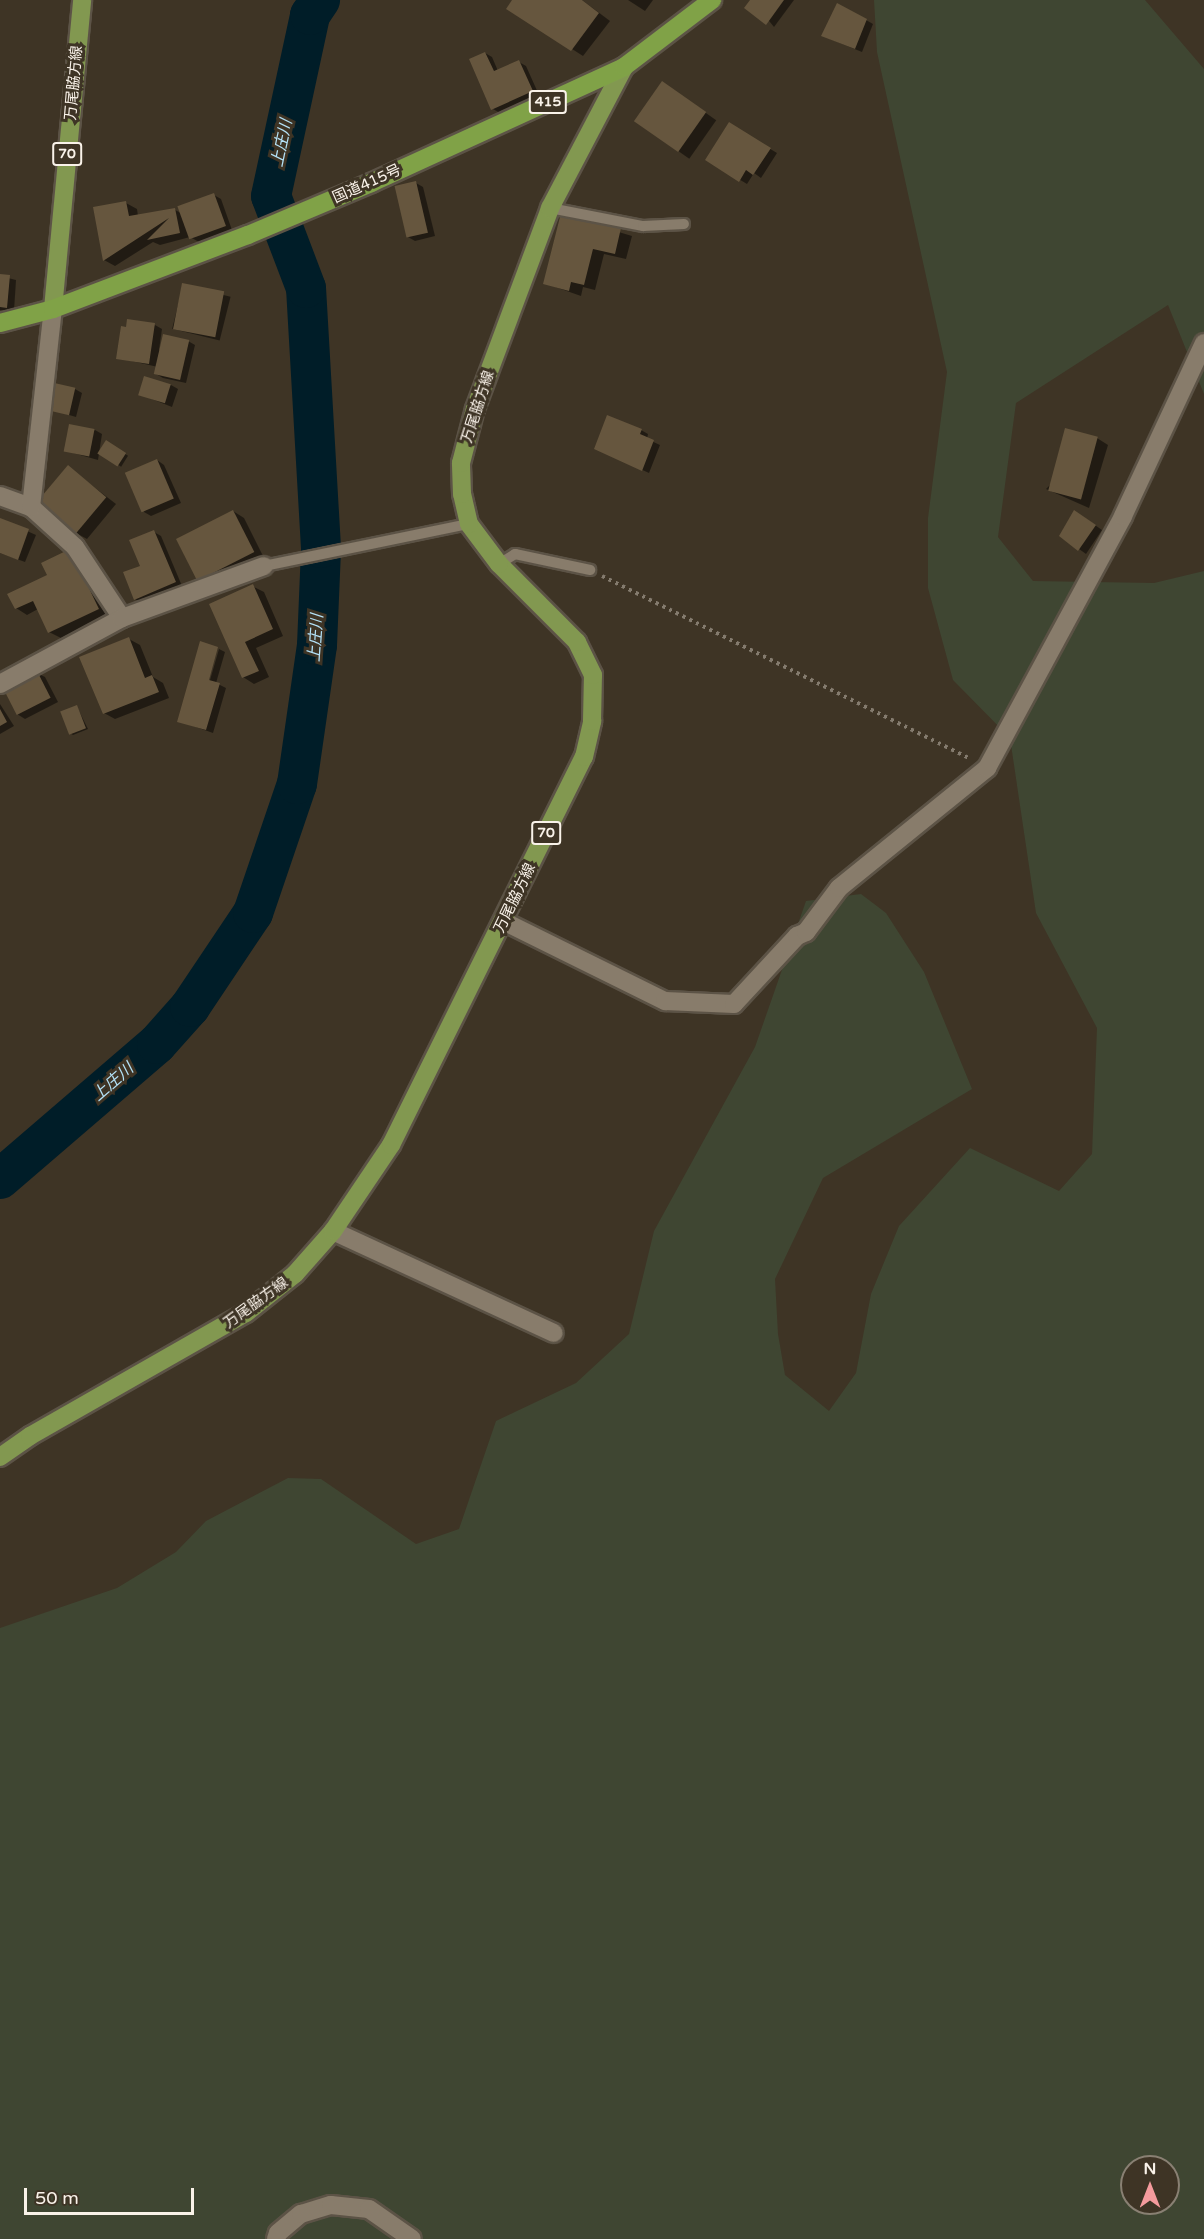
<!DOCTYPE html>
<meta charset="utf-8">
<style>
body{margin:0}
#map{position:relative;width:1204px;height:2239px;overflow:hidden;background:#3e3425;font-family:"Varela Round","Noto Sans JP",sans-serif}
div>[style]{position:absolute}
.green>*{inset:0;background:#3f4632}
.shadow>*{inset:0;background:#0007;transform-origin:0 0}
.river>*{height:40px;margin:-20px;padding:0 20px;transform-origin:20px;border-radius:20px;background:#001d28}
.building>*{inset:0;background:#66563e;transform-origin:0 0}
.path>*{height:4px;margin-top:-2px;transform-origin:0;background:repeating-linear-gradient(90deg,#847b6e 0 3px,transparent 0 7.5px)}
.roads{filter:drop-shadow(2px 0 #5c5346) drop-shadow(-2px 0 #5c5346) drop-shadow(0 2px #5c5346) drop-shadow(0 -2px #5c5346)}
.service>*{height:10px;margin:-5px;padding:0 5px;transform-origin:5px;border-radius:5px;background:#887c6b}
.minor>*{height:18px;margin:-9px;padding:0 9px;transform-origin:9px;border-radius:9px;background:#887c6b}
.primary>*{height:18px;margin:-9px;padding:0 9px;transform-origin:9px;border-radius:9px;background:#829850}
.trunk>*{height:18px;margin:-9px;padding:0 9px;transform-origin:9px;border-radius:9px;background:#80a247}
span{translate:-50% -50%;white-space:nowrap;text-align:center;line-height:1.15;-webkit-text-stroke:6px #3e3425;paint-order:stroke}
.shield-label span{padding:2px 4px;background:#3e3425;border:2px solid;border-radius:4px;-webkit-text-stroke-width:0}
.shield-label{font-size:14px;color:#f9f2e9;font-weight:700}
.street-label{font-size:15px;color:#f9f2e9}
.water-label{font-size:16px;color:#b4e3f9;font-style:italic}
.north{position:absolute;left:1120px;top:2155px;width:60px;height:60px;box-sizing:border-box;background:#3e3425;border:2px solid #898073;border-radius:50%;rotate:0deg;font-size:16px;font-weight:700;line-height:24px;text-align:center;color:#f9f2e9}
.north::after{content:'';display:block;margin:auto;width:21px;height:27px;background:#f59b9d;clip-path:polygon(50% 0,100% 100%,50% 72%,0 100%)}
.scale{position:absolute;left:24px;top:2188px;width:170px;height:27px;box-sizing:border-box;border:3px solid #f9f2e9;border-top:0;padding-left:8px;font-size:18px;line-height:21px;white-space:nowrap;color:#f9f2e9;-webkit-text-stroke:4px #3e3425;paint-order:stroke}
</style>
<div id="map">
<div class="green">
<i style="clip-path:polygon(evenodd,874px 0,1145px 0,1204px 69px,1204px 394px,1168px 305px,1016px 403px,998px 537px,1033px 581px,1154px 583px,1204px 571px,1204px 2239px,0 2239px,0 1628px,117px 1588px,176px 1552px,206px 1521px,288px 1478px,321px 1479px,416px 1544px,459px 1529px,496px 1421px,576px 1383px,629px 1334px,654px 1231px,755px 1047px,806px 901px,861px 894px,886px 913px,924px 972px,972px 1089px,823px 1178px,775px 1279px,778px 1334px,785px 1375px,829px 1411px,856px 1373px,871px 1294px,899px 1226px,970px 1148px,1059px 1191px,1092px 1154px,1097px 1028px,1036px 913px,1010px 738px,953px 680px,928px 588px,928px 518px,947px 372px,877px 52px,874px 0,1132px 2167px,1168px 2167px,1168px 2203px,1132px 2203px,1132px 2167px)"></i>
</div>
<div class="shadow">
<i style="clip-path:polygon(514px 0,582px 0,610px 21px,583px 56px,508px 8px)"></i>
<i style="clip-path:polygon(628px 0,653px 0,645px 11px)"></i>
<i style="clip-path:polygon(752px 0,794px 0,774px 27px)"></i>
<i style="clip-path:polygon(866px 20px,873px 24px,862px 52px,830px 39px)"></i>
<i style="clip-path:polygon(485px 53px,492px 57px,498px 71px,519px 62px,526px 66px,539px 95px,500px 113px,493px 109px)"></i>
<i style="left:663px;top:83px;width:65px;height:47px;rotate:35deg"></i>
<i style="clip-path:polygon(729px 124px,777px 153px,761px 178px,754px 173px,747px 184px,707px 160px)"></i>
<i style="clip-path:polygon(416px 183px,423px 187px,435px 236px,415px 241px,408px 237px)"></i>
<i style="clip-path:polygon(214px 195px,221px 199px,232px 230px,199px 242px,190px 237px,160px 245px,153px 242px,115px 266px,104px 260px,126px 203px,137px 209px,138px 216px,175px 210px,183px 214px)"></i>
<i style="clip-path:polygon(562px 215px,632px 236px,626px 259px,604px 254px,595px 290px,583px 287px,581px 296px,544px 283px)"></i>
<i style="clip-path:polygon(0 276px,16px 280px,14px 311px,0 310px)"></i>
<i style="left:183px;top:285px;width:49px;height:45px;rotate:14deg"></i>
<i style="clip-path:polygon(155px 325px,162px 329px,159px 350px,188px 341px,195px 345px,186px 383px,163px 378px,156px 374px,158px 367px,118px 358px)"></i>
<i style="clip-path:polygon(171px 385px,178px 389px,172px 407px,139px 394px)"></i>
<i style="clip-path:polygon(75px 389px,82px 393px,76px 417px,45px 408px)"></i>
<i style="clip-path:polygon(95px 430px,102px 434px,98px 460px,66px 451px)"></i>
<i style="clip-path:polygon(641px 430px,648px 434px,647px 439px,660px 445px,649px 473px,603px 452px)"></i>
<i style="clip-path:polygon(1097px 438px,1108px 445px,1089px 508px,1046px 489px)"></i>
<i style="left:106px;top:442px;width:26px;height:13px;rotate:32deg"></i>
<i style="clip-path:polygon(157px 460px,164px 465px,181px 503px,151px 516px,144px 512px)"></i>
<i style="clip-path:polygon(68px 467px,116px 504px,87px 539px,76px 533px)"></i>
<i style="clip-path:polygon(233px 511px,244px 518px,264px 558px,208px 586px,197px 579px)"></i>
<i style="clip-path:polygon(1082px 516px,1102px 530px,1086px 554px,1061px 536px)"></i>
<i style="clip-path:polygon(0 519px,36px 535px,25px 562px,0 553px)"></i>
<i style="clip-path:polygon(154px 532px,161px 536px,182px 586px,142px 603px,135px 599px)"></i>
<i style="clip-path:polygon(81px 557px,109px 615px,61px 638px,49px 632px,38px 609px,27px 615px,16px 608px,49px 575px)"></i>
<i style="clip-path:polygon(252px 586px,264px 592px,283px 636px,256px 648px,269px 677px,254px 684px,243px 677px,211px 605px)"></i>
<i style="clip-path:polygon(129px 639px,140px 645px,153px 677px,163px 683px,169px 698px,115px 719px,104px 713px)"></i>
<i style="clip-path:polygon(219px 649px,225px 652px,216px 683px,226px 688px,213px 733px,179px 721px,208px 687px)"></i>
<i style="clip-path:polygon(37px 673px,45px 677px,58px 702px,25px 719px,17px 714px)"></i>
<i style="clip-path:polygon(0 704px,14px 726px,0 734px)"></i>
<i style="clip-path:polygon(77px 707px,88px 729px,73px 735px,70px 733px)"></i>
</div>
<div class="river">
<i style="left:0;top:1179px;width:207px;rotate:-40.7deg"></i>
<i style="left:157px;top:1044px;width:50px;rotate:-48.3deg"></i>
<i style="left:190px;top:1007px;width:113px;rotate:-56.2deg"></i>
<i style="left:253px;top:913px;width:136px;rotate:-71.2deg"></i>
<i style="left:297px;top:784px;width:140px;rotate:-81.8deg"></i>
<i style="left:317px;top:645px;width:97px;rotate:-87.6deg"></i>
<i style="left:321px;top:548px;width:260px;rotate:-93.3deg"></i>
<i style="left:306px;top:288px;width:98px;rotate:-110.8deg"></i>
<i style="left:271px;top:196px;width:185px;rotate:-77.8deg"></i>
<i style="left:310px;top:15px;width:18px;rotate:-56deg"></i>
</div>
<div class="building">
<i style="clip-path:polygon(512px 0,582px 0,599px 13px,571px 51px,506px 9px)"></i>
<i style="clip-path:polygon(750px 0,784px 0,766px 25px,744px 8px)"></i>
<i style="clip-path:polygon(837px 3px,867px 19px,855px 49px,821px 36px)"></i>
<i style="clip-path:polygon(485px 52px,494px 71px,519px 60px,533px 91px,491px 110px,469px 59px)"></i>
<i style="left:662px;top:81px;width:54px;height:49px;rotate:35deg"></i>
<i style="clip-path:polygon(729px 122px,771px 148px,753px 175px,746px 170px,739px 182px,705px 160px)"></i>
<i style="left:416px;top:181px;width:53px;height:22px;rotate:77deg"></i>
<i style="left:214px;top:193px;width:35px;height:39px;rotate:70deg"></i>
<i style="clip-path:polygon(126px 201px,129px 216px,175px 208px,180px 233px,147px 240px,169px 218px,103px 261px,93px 207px)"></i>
<i style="clip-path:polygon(561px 213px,621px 228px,615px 254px,593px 249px,584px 285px,571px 282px,569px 291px,543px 284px)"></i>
<i style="clip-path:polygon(0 274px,10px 275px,7px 308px,0 307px)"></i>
<i style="left:182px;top:283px;width:43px;height:47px;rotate:11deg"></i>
<i style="clip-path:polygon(127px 319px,155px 323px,149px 364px,116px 359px,121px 326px,126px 327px)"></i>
<i style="left:163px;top:334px;width:27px;height:41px;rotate:13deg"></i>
<i style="left:144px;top:376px;width:28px;height:20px;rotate:17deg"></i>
<i style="left:50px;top:382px;width:26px;height:28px;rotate:13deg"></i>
<i style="clip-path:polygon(607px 415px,642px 429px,640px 434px,654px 440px,642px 471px,594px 449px)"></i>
<i style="left:69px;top:424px;width:26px;height:28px;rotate:11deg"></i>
<i style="left:1065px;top:428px;width:34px;height:65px;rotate:15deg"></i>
<i style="left:106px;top:440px;width:24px;height:16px;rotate:33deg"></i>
<i style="left:157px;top:459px;width:43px;height:35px;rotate:67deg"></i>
<i style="left:68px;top:465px;width:50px;height:49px;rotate:40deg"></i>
<i style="left:233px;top:510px;width:47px;height:64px;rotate:63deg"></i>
<i style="clip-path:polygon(1074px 510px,1096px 525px,1078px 551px,1059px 536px)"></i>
<i style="clip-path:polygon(0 518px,29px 529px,18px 560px,0 553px)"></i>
<i style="clip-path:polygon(154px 530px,176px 582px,134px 600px,123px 572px,140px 566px,129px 540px)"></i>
<i style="clip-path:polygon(70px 549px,99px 609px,48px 633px,33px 601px,15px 609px,7px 594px,47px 575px,41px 563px)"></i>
<i style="clip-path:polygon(253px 584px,273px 629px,245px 642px,259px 671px,242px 678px,209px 604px)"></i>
<i style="clip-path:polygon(129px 637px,145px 678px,152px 675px,159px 692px,103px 714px,79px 657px)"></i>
<i style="clip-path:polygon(200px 641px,218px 647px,209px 680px,220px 683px,206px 730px,177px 722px)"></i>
<i style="left:37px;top:671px;width:30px;height:38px;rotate:63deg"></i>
<i style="left:77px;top:705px;width:25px;height:18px;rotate:69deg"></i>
<i style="clip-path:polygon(0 709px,7px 722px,0 726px)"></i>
</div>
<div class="path">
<i style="left:602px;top:576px;width:410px;rotate:26.4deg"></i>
</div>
<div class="roads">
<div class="service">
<i style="left:550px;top:208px;width:95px;rotate:11deg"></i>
<i style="left:643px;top:226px;width:41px;rotate:-2.8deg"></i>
<i style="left:499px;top:564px;width:19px;rotate:-32deg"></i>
<i style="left:515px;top:554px;width:77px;rotate:12deg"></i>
<i style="left:264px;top:566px;width:209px;rotate:-11.6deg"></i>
</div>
<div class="minor">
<i style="left:0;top:496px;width:33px;rotate:20deg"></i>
<i style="left:31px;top:507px;width:59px;rotate:42.3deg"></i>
<i style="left:75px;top:547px;width:85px;rotate:56.5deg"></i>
<i style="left:31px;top:507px;width:199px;rotate:-83.7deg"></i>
<i style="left:0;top:684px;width:139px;rotate:-28.4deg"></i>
<i style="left:122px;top:618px;width:151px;rotate:-20.1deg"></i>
<i style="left:503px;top:921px;width:181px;rotate:26.3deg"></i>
<i style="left:665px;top:1001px;width:69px;rotate:2.5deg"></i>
<i style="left:734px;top:1004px;width:93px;rotate:-47.2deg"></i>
<i style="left:797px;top:936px;width:10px;rotate:-24deg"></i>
<i style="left:806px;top:932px;width:55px;rotate:-53.1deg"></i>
<i style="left:839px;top:888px;width:191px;rotate:-39deg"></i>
<i style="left:987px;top:768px;width:286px;rotate:-61.6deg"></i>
<i style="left:1123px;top:516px;width:191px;rotate:-64.9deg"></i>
<i style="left:333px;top:1231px;width:243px;rotate:24.8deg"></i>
<i style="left:276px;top:2239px;width:6px;rotate:-72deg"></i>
<i style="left:278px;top:2233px;width:30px;rotate:-40deg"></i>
<i style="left:301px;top:2214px;width:31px;rotate:-17deg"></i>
<i style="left:331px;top:2205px;width:38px;rotate:6deg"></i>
<i style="left:369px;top:2209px;width:52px;rotate:34.9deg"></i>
</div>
<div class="primary">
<i style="left:53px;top:309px;width:310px;rotate:-84.6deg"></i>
<i style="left:0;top:1457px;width:37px;rotate:-35deg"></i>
<i style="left:30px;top:1436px;width:249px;rotate:-29.7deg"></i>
<i style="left:246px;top:1313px;width:63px;rotate:-38.5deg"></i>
<i style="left:295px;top:1274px;width:57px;rotate:-48.5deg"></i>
<i style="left:333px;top:1231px;width:104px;rotate:-56deg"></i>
<i style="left:391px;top:1145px;width:433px;rotate:-63.6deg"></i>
<i style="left:584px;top:757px;width:37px;rotate:-77deg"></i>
<i style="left:592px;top:721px;width:46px;rotate:-88.8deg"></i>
<i style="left:593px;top:675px;width:37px;rotate:-116deg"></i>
<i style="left:577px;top:642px;width:110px;rotate:-135deg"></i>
<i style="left:499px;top:564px;width:50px;rotate:-126.9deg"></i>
<i style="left:469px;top:524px;width:31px;rotate:-103deg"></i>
<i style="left:462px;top:494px;width:31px;rotate:-92deg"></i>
<i style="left:461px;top:463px;width:56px;rotate:-75.5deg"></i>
<i style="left:475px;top:409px;width:215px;rotate:-69.5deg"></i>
<i style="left:550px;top:208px;width:159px;rotate:-62.3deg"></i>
</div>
<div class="trunk">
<i style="left:0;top:323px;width:55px;rotate:-14.8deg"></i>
<i style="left:53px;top:309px;width:209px;rotate:-20.8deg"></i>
<i style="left:248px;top:235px;width:134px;rotate:-22.9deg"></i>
<i style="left:371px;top:183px;width:278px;rotate:-24.6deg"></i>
<i style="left:624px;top:67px;width:111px;rotate:-37.3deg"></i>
</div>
</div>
<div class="shield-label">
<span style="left:548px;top:102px">415</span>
<span style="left:67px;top:154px">70</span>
<span style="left:546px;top:833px">70</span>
</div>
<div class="street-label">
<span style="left:74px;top:83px;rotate:-85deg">万尾脇方線</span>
<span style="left:367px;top:184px;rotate:-24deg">国道415号</span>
<span style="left:478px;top:407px;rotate:-72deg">万尾脇方線</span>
<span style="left:515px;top:898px;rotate:-64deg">万尾脇方線</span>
<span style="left:256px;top:1303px;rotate:-36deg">万尾脇方線</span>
</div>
<div class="water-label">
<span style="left:282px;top:143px;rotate:-78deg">上庄川</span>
<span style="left:316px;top:638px;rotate:-86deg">上庄川</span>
<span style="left:113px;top:1082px;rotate:-41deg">上庄川</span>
</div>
<div class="north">N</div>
<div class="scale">50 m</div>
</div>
